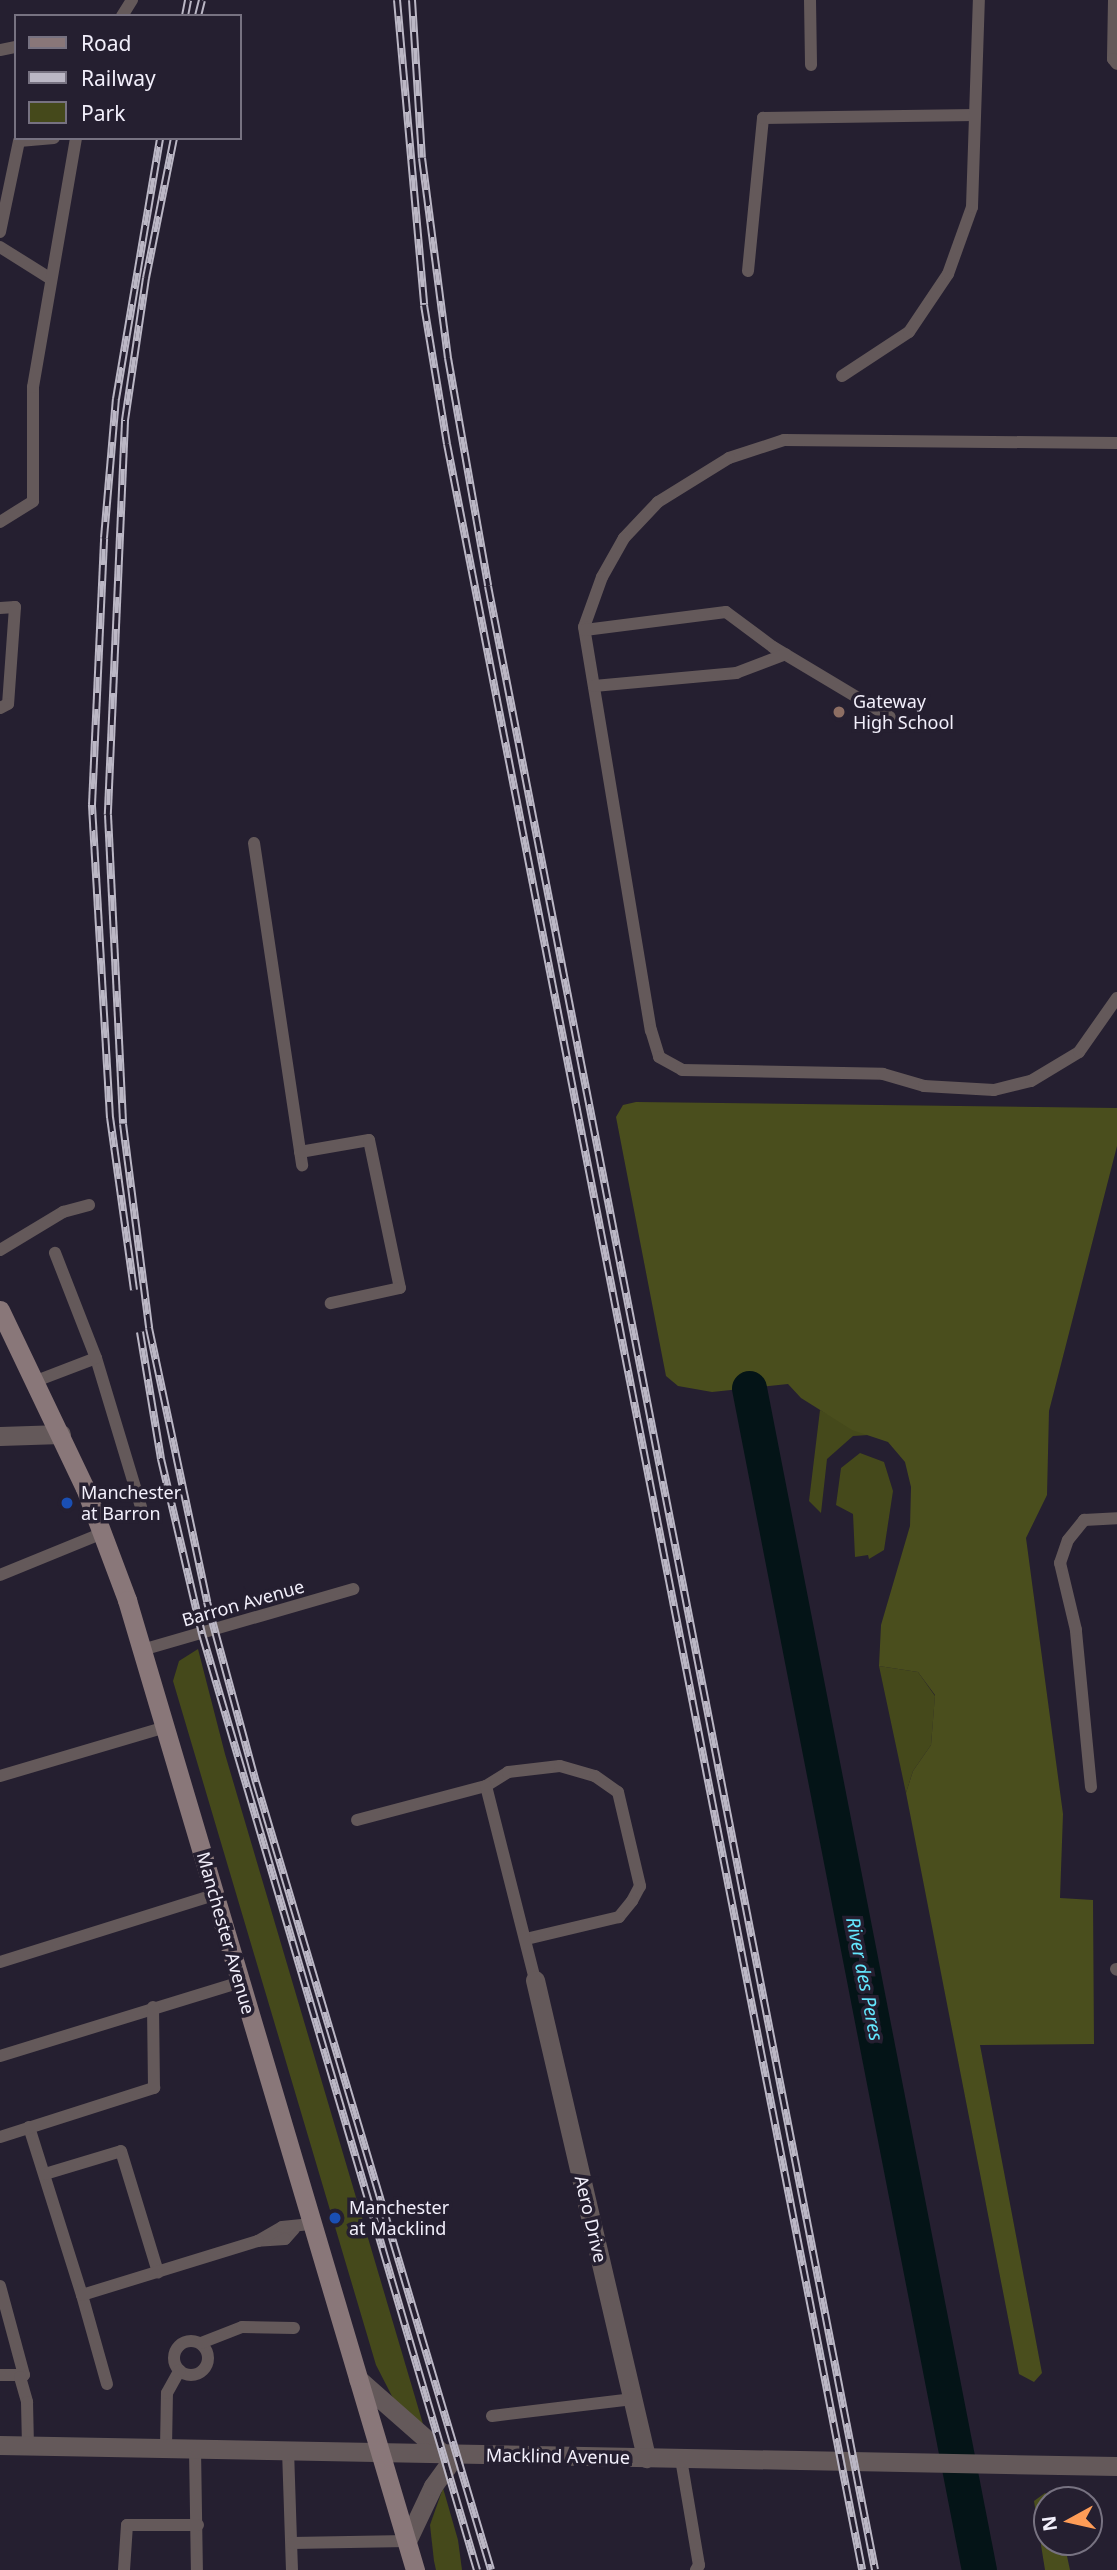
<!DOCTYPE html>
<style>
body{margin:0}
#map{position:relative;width:1117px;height:2570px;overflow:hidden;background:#251f30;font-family:"Noto Sans",sans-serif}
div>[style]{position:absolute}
.green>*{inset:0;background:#45491b}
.forest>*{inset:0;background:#4a4e1d}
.river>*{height:35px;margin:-17.5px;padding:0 17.5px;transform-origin:17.5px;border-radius:17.5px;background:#041417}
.service>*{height:12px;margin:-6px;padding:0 6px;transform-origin:6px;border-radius:6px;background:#64595a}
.service>.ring{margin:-6px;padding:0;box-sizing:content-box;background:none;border:12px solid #64595a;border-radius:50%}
.minor>*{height:19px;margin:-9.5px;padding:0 9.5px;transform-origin:9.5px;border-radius:9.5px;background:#64595a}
.tertiary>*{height:19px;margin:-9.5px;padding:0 9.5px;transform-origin:9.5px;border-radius:9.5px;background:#64595a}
.secondary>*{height:19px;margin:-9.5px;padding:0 9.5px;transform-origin:9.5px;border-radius:9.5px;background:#897779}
.rail>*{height:8px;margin-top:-4px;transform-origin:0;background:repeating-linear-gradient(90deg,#251f30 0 16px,#bbb7c5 0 32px);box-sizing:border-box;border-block:2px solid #bbb7c5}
.dots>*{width:19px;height:19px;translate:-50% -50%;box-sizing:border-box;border:4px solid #251f30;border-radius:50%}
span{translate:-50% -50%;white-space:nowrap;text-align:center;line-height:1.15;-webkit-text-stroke:7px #251f30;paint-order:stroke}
.poi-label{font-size:18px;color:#f2effb}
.left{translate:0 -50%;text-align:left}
.street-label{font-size:18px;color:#f2effb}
.water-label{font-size:19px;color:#64e8ff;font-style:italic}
.legend{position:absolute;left:14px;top:14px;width:228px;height:126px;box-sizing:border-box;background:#251f30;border:2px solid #777281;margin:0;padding:9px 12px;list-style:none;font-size:21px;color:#f2effb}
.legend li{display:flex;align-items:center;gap:14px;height:35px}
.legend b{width:35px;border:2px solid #777281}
.north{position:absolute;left:1033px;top:2486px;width:70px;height:70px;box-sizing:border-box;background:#251f30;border:2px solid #777281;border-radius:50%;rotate:262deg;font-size:19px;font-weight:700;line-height:28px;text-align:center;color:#f2effb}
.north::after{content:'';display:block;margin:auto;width:24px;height:32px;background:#fe9c57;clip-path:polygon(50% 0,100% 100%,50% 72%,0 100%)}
</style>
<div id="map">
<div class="green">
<i style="clip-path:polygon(820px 1410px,868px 1435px,853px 1436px,827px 1459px,821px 1513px,809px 1501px)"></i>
<i style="clip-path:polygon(860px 1453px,884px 1462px,893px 1491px,884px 1550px,869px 1559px,868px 1555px,855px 1557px,853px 1514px,836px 1505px,841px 1468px)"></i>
<i style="clip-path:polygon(198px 1649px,225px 1754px,423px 2424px,395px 2402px,376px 2365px,173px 1681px,179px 1661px)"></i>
<i style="clip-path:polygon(879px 1666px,918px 1672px,935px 1696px,931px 1745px,913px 1771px,906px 1793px)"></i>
<i style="clip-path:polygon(443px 2488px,458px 2540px,462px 2570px,436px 2570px,434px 2561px,430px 2525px)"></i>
</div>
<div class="forest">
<i style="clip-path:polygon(636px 1102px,1117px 1108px,1117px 1146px,1049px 1411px,1047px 1495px,1026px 1538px,1063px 1814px,1060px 1898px,1093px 1900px,1094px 2044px,980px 2045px,1042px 2373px,1034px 2382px,1019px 2374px,906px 1793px,913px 1771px,931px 1745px,935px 1695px,918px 1672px,879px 1666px,881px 1625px,910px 1526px,911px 1487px,905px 1462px,888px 1442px,852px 1430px,801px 1398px,788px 1384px,712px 1392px,678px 1386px,666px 1376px,616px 1117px,623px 1105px)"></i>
<i style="clip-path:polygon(1045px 2493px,1056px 2500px,1047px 2500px,1047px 2542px,1064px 2542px,1070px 2570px,1045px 2570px,1034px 2501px)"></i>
</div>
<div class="river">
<i style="left:749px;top:1388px;width:1204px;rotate:78.99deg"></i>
</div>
<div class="service">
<i style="left:810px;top:0;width:65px;rotate:89.1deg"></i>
<i style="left:1114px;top:0;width:59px;rotate:91deg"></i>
<i style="left:1113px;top:59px;width:6px;rotate:51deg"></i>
<i style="left:122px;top:16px;width:19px;rotate:-58deg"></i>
<i style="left:0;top:50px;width:16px;rotate:-11deg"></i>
<i style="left:0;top:232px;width:93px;rotate:-78.2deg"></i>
<i style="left:19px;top:141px;width:35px;rotate:-5deg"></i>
<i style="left:0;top:247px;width:60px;rotate:32.1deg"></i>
<i style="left:748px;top:271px;width:154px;rotate:-84.4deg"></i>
<i style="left:763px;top:118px;width:212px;rotate:-0.8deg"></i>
<i style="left:842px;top:376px;width:80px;rotate:-33.3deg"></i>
<i style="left:909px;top:332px;width:70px;rotate:-56.1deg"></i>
<i style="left:948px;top:274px;width:71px;rotate:-70.3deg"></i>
<i style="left:972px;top:207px;width:207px;rotate:-88.1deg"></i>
<i style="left:1117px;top:443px;width:333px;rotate:-179.5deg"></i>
<i style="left:784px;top:440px;width:58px;rotate:161.9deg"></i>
<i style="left:729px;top:458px;width:84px;rotate:148.2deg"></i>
<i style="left:658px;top:502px;width:50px;rotate:133.4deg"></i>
<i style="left:624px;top:538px;width:45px;rotate:119.4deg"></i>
<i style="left:602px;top:577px;width:53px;rotate:109.8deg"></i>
<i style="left:584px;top:627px;width:409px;rotate:80.6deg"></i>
<i style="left:651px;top:1030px;width:28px;rotate:73deg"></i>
<i style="left:659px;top:1057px;width:26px;rotate:29deg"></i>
<i style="left:682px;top:1070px;width:201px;rotate:1.1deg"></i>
<i style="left:883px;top:1074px;width:43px;rotate:16.3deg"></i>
<i style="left:924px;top:1086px;width:70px;rotate:3.3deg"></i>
<i style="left:994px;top:1090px;width:38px;rotate:-14deg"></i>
<i style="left:1031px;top:1081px;width:56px;rotate:-31.1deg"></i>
<i style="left:1079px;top:1052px;width:66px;rotate:-54.9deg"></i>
<i style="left:0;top:522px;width:39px;rotate:-32deg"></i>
<i style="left:33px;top:501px;width:114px;rotate:-90deg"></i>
<i style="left:33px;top:387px;width:253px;rotate:-80.2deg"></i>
<i style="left:0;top:608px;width:15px;rotate:-4deg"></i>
<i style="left:15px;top:607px;width:97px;rotate:94.1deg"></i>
<i style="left:8px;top:704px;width:9px;rotate:153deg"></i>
<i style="left:585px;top:630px;width:142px;rotate:-7.3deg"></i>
<i style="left:726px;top:612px;width:59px;rotate:36.7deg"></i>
<i style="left:773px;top:647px;width:136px;rotate:30.9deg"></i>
<i style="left:594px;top:686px;width:143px;rotate:-5.2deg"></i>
<i style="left:736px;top:673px;width:53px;rotate:-20.8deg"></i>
<i style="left:254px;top:843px;width:326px;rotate:81.5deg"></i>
<i style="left:300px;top:1152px;width:70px;rotate:-9.9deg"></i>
<i style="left:369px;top:1140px;width:151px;rotate:78.2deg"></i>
<i style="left:400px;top:1288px;width:71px;rotate:167.7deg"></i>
<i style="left:0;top:1250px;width:74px;rotate:-31.1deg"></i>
<i style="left:63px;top:1212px;width:27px;rotate:-15deg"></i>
<i style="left:96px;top:1358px;width:156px;rotate:73.2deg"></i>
<i style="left:36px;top:1381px;width:64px;rotate:-21deg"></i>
<i style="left:96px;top:1358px;width:113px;rotate:-111.3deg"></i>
<i style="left:0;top:1575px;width:111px;rotate:-22.2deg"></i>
<i style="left:142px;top:1650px;width:220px;rotate:-16.1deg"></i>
<i style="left:0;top:1776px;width:172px;rotate:-16.5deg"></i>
<i style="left:486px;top:1786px;width:26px;rotate:-32deg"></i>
<i style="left:508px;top:1772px;width:52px;rotate:-6.6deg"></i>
<i style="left:560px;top:1766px;width:36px;rotate:16deg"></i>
<i style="left:595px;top:1776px;width:28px;rotate:35deg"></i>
<i style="left:618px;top:1792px;width:97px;rotate:76.8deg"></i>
<i style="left:640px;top:1886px;width:17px;rotate:118deg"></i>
<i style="left:632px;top:1901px;width:21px;rotate:129deg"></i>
<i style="left:619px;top:1917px;width:96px;rotate:166.7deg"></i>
<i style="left:1091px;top:1787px;width:158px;rotate:-95.5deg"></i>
<i style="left:1076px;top:1630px;width:69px;rotate:-103.4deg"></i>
<i style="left:1060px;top:1563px;width:24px;rotate:-71deg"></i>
<i style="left:1068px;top:1540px;width:26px;rotate:-51deg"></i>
<i style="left:1084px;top:1520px;width:33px;rotate:-3deg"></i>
<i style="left:357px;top:1820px;width:133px;rotate:-14.8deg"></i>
<i style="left:486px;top:1786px;width:200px;rotate:75.8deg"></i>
<i style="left:0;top:1962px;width:224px;rotate:-17.4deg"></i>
<i style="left:1116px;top:1969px;width:1px;rotate:45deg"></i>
<i style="left:0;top:2056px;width:251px;rotate:-17.1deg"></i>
<i style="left:29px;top:2127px;width:176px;rotate:72.5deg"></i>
<i style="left:0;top:2137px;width:162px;rotate:-17.7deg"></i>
<i style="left:154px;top:2088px;width:81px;rotate:-90.7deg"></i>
<i style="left:45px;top:2174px;width:79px;rotate:-16.8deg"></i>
<i style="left:121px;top:2151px;width:127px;rotate:73deg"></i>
<i style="left:294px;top:2229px;width:13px;rotate:132deg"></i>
<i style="left:285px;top:2239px;width:27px;rotate:176deg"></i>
<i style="left:258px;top:2241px;width:28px;rotate:-30deg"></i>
<i style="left:282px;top:2227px;width:30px;rotate:-6deg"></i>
<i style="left:0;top:2286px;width:92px;rotate:74.9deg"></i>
<i style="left:24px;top:2375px;width:24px;rotate:180deg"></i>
<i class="ring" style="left:174px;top:2341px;width:22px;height:22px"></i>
<i style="left:201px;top:2343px;width:44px;rotate:-21.3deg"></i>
<i style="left:242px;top:2327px;width:52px;rotate:1.1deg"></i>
<i style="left:20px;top:2377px;width:26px;rotate:74deg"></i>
<i style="left:27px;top:2402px;width:43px;rotate:88.7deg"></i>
<i style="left:107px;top:2384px;width:92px;rotate:-105.7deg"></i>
<i style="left:82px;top:2295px;width:184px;rotate:-17.1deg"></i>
<i style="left:492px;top:2416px;width:142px;rotate:-6.9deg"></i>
<i style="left:166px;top:2448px;width:55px;rotate:-89deg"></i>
<i style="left:167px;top:2393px;width:26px;rotate:-61deg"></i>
<i style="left:195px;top:2449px;width:121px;rotate:89.1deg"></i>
<i style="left:288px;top:2450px;width:120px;rotate:88.1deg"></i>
<i style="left:681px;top:2459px;width:108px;rotate:80.4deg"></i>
<i style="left:699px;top:2565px;width:6px;rotate:121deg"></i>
<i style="left:292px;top:2543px;width:115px;rotate:-1deg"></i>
<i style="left:124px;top:2570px;width:45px;rotate:-86.2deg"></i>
<i style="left:127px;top:2525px;width:71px"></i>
</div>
<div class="minor">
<i style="left:0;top:1436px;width:61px;rotate:-1.9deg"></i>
<i style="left:535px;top:1980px;width:491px;rotate:76.9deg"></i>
</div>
<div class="tertiary">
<i style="left:358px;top:2379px;width:113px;rotate:41.4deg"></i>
<i style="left:0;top:2445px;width:1117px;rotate:1.08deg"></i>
<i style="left:407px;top:2541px;width:61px;rotate:-64.7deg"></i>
<i style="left:433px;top:2486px;width:39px;rotate:-54deg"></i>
</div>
<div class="secondary">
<i style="left:0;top:1310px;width:197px;rotate:64.5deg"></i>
<i style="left:85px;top:1488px;width:120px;rotate:69.4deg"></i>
<i style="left:127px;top:1600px;width:1012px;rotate:73.46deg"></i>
</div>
<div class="rail">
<i style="left:397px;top:0;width:306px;rotate:84.9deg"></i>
<i style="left:424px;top:305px;width:141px;rotate:80.6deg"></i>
<i style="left:447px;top:444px;width:2166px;rotate:78.95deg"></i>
<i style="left:412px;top:0;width:158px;rotate:86.4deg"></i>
<i style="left:422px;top:158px;width:202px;rotate:82.6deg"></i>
<i style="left:448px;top:358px;width:231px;rotate:80deg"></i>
<i style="left:488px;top:586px;width:2021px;rotate:78.96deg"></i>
<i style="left:185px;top:16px;width:16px;rotate:-79deg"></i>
<i style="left:198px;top:16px;width:16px;rotate:-76deg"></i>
<i style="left:174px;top:138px;width:143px;rotate:101.3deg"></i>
<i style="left:146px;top:278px;width:145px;rotate:98.4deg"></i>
<i style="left:125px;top:421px;width:394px;rotate:92.5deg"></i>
<i style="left:108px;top:815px;width:309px;rotate:87.2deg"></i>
<i style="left:123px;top:1124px;width:206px;rotate:82.7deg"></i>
<i style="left:149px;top:1328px;width:280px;rotate:78deg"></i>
<i style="left:207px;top:1602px;width:187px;rotate:74.8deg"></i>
<i style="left:256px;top:1782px;width:822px;rotate:73.39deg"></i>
<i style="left:134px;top:1290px;width:174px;rotate:-97.9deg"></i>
<i style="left:110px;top:1118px;width:314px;rotate:-93.3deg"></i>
<i style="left:92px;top:805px;width:267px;rotate:-87.4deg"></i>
<i style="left:104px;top:538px;width:140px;rotate:-85.1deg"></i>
<i style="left:116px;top:399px;width:265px;rotate:-80.4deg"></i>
<i style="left:140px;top:1332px;width:129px;rotate:80.6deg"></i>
<i style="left:161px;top:1459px;width:180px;rotate:76.8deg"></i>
<i style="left:202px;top:1634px;width:976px;rotate:73.63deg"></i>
</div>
<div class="dots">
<i style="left:839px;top:712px;background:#8d6e63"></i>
<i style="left:67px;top:1503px;background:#1a4fb4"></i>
<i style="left:335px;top:2218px;background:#1a4fb4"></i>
</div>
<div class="poi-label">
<span class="left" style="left:853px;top:712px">Gateway<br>High School</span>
<span class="left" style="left:81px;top:1503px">Manchester<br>at Barron</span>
<span class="left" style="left:349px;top:2218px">Manchester<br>at Macklind</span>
</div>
<div class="street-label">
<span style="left:243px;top:1603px;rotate:-16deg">Barron Avenue</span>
<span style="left:226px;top:1933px;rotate:74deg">Manchester Avenue</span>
<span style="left:591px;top:2219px;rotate:77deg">Aero Drive</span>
<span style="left:558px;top:2456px;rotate:1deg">Macklind Avenue</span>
</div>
<div class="water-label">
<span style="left:864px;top:1979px;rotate:79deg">River des Peres</span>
</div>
<ul class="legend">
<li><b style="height:9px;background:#897779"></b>Road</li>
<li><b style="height:9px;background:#bbb7c5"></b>Railway</li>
<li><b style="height:19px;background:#45491b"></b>Park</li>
</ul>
<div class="north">N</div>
</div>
